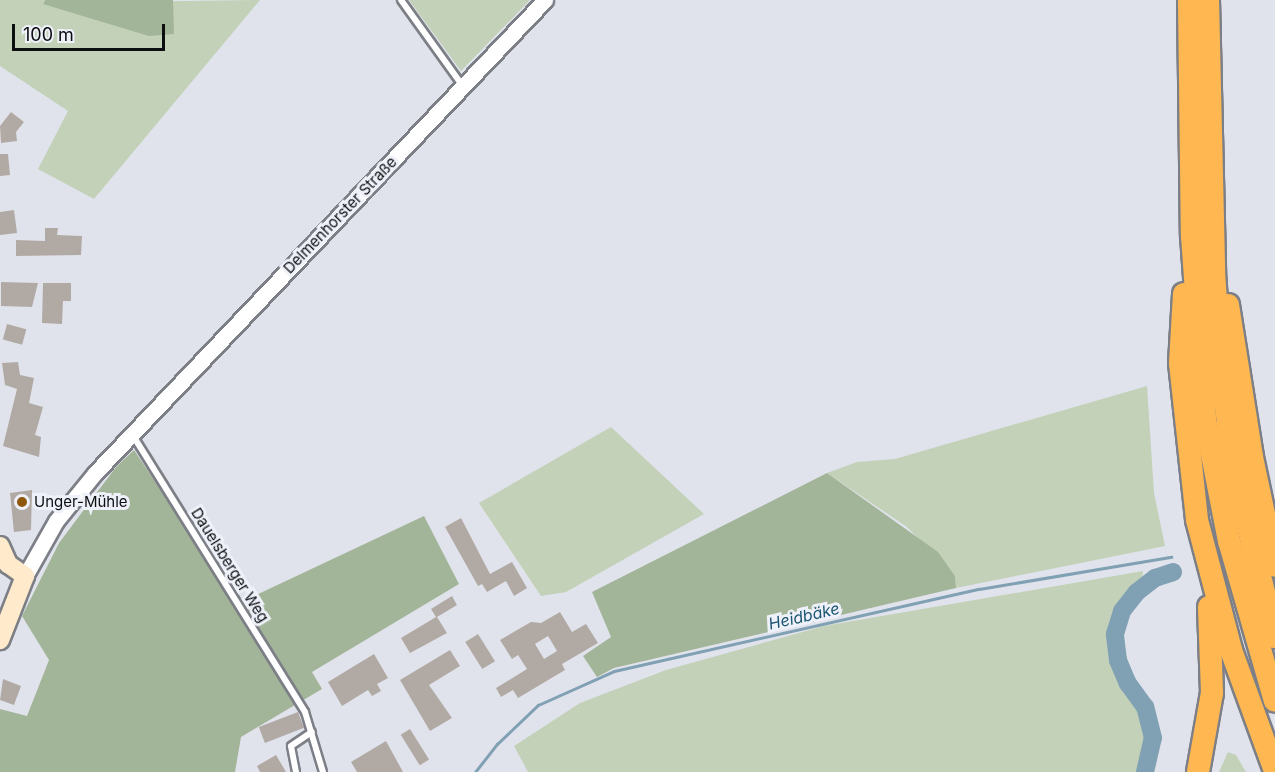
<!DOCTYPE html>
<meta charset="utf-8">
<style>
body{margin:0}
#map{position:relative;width:1275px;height:772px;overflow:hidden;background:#e1e3ec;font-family:Inter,sans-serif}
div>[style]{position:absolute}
.green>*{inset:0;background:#c2d1b8}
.forest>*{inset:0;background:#a3b598}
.stream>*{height:3px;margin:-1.5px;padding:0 1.5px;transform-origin:1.5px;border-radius:1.5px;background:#80a0b3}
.river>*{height:18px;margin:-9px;padding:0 9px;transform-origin:9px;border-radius:9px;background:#80a0b3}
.building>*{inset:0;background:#b1aaa4;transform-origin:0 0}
.roads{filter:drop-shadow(2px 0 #7d7f87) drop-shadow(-2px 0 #7d7f87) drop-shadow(0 2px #7d7f87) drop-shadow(0 -2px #7d7f87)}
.service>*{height:6px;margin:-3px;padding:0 3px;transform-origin:3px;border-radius:3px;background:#fff}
.tertiary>*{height:15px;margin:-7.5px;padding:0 7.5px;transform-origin:7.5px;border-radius:7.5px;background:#fff}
.secondary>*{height:18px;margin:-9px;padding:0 9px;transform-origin:9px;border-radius:9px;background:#ffeacb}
.motorway>*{height:22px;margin:-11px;padding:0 11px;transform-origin:11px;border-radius:11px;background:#ffb851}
.dots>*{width:16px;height:16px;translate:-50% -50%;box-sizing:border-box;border:3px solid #eef1f9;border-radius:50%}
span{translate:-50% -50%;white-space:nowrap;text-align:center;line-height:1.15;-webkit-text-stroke:6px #eef1f9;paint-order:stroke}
.street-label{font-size:15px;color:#0d0e10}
.poi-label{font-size:15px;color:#0d0e10}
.left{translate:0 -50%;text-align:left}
.water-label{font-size:16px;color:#1b5572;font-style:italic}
.scale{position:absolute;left:12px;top:24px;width:153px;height:27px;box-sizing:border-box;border:3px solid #0d0e10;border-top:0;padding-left:8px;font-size:18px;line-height:21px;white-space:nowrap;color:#0d0e10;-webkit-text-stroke:4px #eef1f9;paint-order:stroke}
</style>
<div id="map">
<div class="green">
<i style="clip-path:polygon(0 0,45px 0,43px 3px,260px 0,94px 199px,38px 169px,68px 111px,0 66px)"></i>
<i style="clip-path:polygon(409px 0,530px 0,461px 71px)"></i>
<i style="clip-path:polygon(1147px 386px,1154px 493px,1165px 546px,956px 588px,955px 576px,907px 527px,827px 473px,857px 462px,895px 459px)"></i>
<i style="clip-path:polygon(611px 427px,704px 514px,566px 592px,541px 596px,479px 503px)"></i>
<i style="clip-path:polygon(1143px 571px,1142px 580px,1111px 621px,1108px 646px,1139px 706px,1143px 722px,1145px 746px,1138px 772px,528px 772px,514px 746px,580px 703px,666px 670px,824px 626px)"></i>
<i style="clip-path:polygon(1228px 752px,1236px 755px,1246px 772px,1219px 772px)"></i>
</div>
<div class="forest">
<i style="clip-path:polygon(45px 0,173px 0,174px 34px,149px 36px,43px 4px)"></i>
<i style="clip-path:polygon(134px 450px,237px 604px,424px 516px,459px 584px,312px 672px,322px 689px,241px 737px,235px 772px,0 772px,0 709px,27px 716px,49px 660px,22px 616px,59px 543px,116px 467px)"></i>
<i style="clip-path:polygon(827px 473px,938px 552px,955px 576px,956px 588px,614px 668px,597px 677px,583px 656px,611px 637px,592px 592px)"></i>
</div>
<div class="stream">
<i style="left:475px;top:772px;width:36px;rotate:-52deg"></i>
<i style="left:497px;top:744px;width:57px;rotate:-43.6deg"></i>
<i style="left:538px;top:705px;width:83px;rotate:-24.1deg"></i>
<i style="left:614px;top:671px;width:374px;rotate:-12.7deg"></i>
<i style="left:979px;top:589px;width:195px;rotate:-9.5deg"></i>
</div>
<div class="river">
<i style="left:1145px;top:772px;width:35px;rotate:-77deg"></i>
<i style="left:1153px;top:738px;width:32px;rotate:-104deg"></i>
<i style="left:1145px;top:707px;width:29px;rotate:-126deg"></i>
<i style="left:1128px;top:684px;width:26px;rotate:-113deg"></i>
<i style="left:1118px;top:660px;width:26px;rotate:-97deg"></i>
<i style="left:1115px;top:634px;width:24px;rotate:-73deg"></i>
<i style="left:1122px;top:611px;width:24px;rotate:-52deg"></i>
<i style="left:1137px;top:592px;width:23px;rotate:-38deg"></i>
<i style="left:1155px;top:578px;width:19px;rotate:-18deg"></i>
</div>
<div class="building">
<i style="clip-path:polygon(11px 112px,24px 122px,16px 132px,17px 141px,1px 143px,0 126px)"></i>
<i style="clip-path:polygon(0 154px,8px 154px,10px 175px,0 176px)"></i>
<i style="clip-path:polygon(14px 210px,17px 233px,0 235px,0 212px)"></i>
<i style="clip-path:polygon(45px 228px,58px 228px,57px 235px,82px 236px,81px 255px,16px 256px,16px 240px,45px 241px)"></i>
<i style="clip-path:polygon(1px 282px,38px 283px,32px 307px,1px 306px)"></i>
<i style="clip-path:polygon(43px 283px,71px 283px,71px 301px,63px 301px,62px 324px,42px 323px)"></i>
<i style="left:7px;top:324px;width:20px;height:16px;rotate:15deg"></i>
<i style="clip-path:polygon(18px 362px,20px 375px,34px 378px,29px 403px,43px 407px,35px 435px,41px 437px,39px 457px,3px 446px,17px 389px,5px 385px,2px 363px)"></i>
<i style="clip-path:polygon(32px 490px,31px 530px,14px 532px,10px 493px)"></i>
<i style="clip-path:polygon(461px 518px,490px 574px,512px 562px,527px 588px,514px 596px,506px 581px,487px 592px,482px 584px,478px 586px,445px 527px)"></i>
<i style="clip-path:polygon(452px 596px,457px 605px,437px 617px,447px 633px,410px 653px,401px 638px,436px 617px,431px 609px)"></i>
<i style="clip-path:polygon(evenodd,560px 612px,572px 632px,586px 624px,598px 643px,562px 664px,565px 670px,518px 698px,513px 690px,501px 697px,496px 688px,527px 669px,518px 655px,512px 659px,500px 640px,531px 622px,541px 623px,560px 612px,548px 636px,557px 651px,544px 659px,535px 644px,548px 636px)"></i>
<i style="left:478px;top:634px;width:32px;height:15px;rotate:58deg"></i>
<i style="clip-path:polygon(450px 650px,460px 666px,429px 685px,452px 718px,430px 731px,400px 680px)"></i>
<i style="clip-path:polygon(374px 654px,388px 678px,377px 684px,381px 691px,372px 696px,368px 690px,342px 706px,328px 682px)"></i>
<i style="clip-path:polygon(3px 679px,21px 686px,14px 705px,0 700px)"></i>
<i style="left:298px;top:712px;width:17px;height:42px;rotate:69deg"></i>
<i style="left:410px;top:729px;width:36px;height:11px;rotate:58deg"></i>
<i style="clip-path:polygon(386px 741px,403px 772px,357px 772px,351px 762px)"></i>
<i style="clip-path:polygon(276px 755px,286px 772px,260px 772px,257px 766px)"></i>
</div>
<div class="roads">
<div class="service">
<i style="left:401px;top:0;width:105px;rotate:54.3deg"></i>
<i style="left:132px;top:434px;width:327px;rotate:58.1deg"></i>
<i style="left:305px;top:712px;width:63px;rotate:73.3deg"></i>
<i style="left:296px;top:772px;width:26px;rotate:-101deg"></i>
<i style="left:291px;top:746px;width:25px;rotate:-34deg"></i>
</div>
<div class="tertiary">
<i style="left:25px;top:576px;width:63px;rotate:-60.6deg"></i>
<i style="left:56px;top:521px;width:62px;rotate:-50.9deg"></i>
<i style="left:95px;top:473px;width:653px;rotate:-46.43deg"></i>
</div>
<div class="secondary">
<i style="left:0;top:546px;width:20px;rotate:66deg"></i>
<i style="left:8px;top:564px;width:21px;rotate:35deg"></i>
<i style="left:25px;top:576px;width:69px;rotate:111.3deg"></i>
</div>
<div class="motorway">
<i style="left:1189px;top:0;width:236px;rotate:89.3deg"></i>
<i style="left:1192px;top:236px;width:183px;rotate:85.9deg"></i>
<i style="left:1205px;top:419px;width:124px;rotate:78.9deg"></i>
<i style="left:1229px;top:541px;width:166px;rotate:74deg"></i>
<i style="left:1208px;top:0;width:272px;rotate:88.7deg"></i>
<i style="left:1214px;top:272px;width:86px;rotate:86deg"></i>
<i style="left:1220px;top:358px;width:107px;rotate:83deg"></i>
<i style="left:1233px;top:464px;width:178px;rotate:76.4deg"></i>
<i style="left:1184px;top:294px;width:69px;rotate:93.3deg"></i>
<i style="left:1180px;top:363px;width:158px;rotate:83.8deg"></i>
<i style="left:1197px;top:520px;width:134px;rotate:75.3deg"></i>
<i style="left:1231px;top:650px;width:129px;rotate:70deg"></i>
<i style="left:1228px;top:305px;width:154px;rotate:81deg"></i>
<i style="left:1252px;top:457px;width:111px;rotate:78.1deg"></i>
<i style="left:1198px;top:772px;width:80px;rotate:-80deg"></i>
<i style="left:1212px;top:693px;width:86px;rotate:-92deg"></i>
</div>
</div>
<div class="dots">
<i style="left:22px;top:502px;background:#8e570c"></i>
</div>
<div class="street-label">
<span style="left:340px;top:215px;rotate:-46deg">Delmenhorster Straße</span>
<span style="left:230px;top:565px;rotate:58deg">Dauelsberger Weg</span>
</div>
<div class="poi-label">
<span class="left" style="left:34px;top:502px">Unger-Mühle</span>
</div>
<div class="water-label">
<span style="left:804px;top:616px;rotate:-13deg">Heidbäke</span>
</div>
<div class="scale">100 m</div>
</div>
